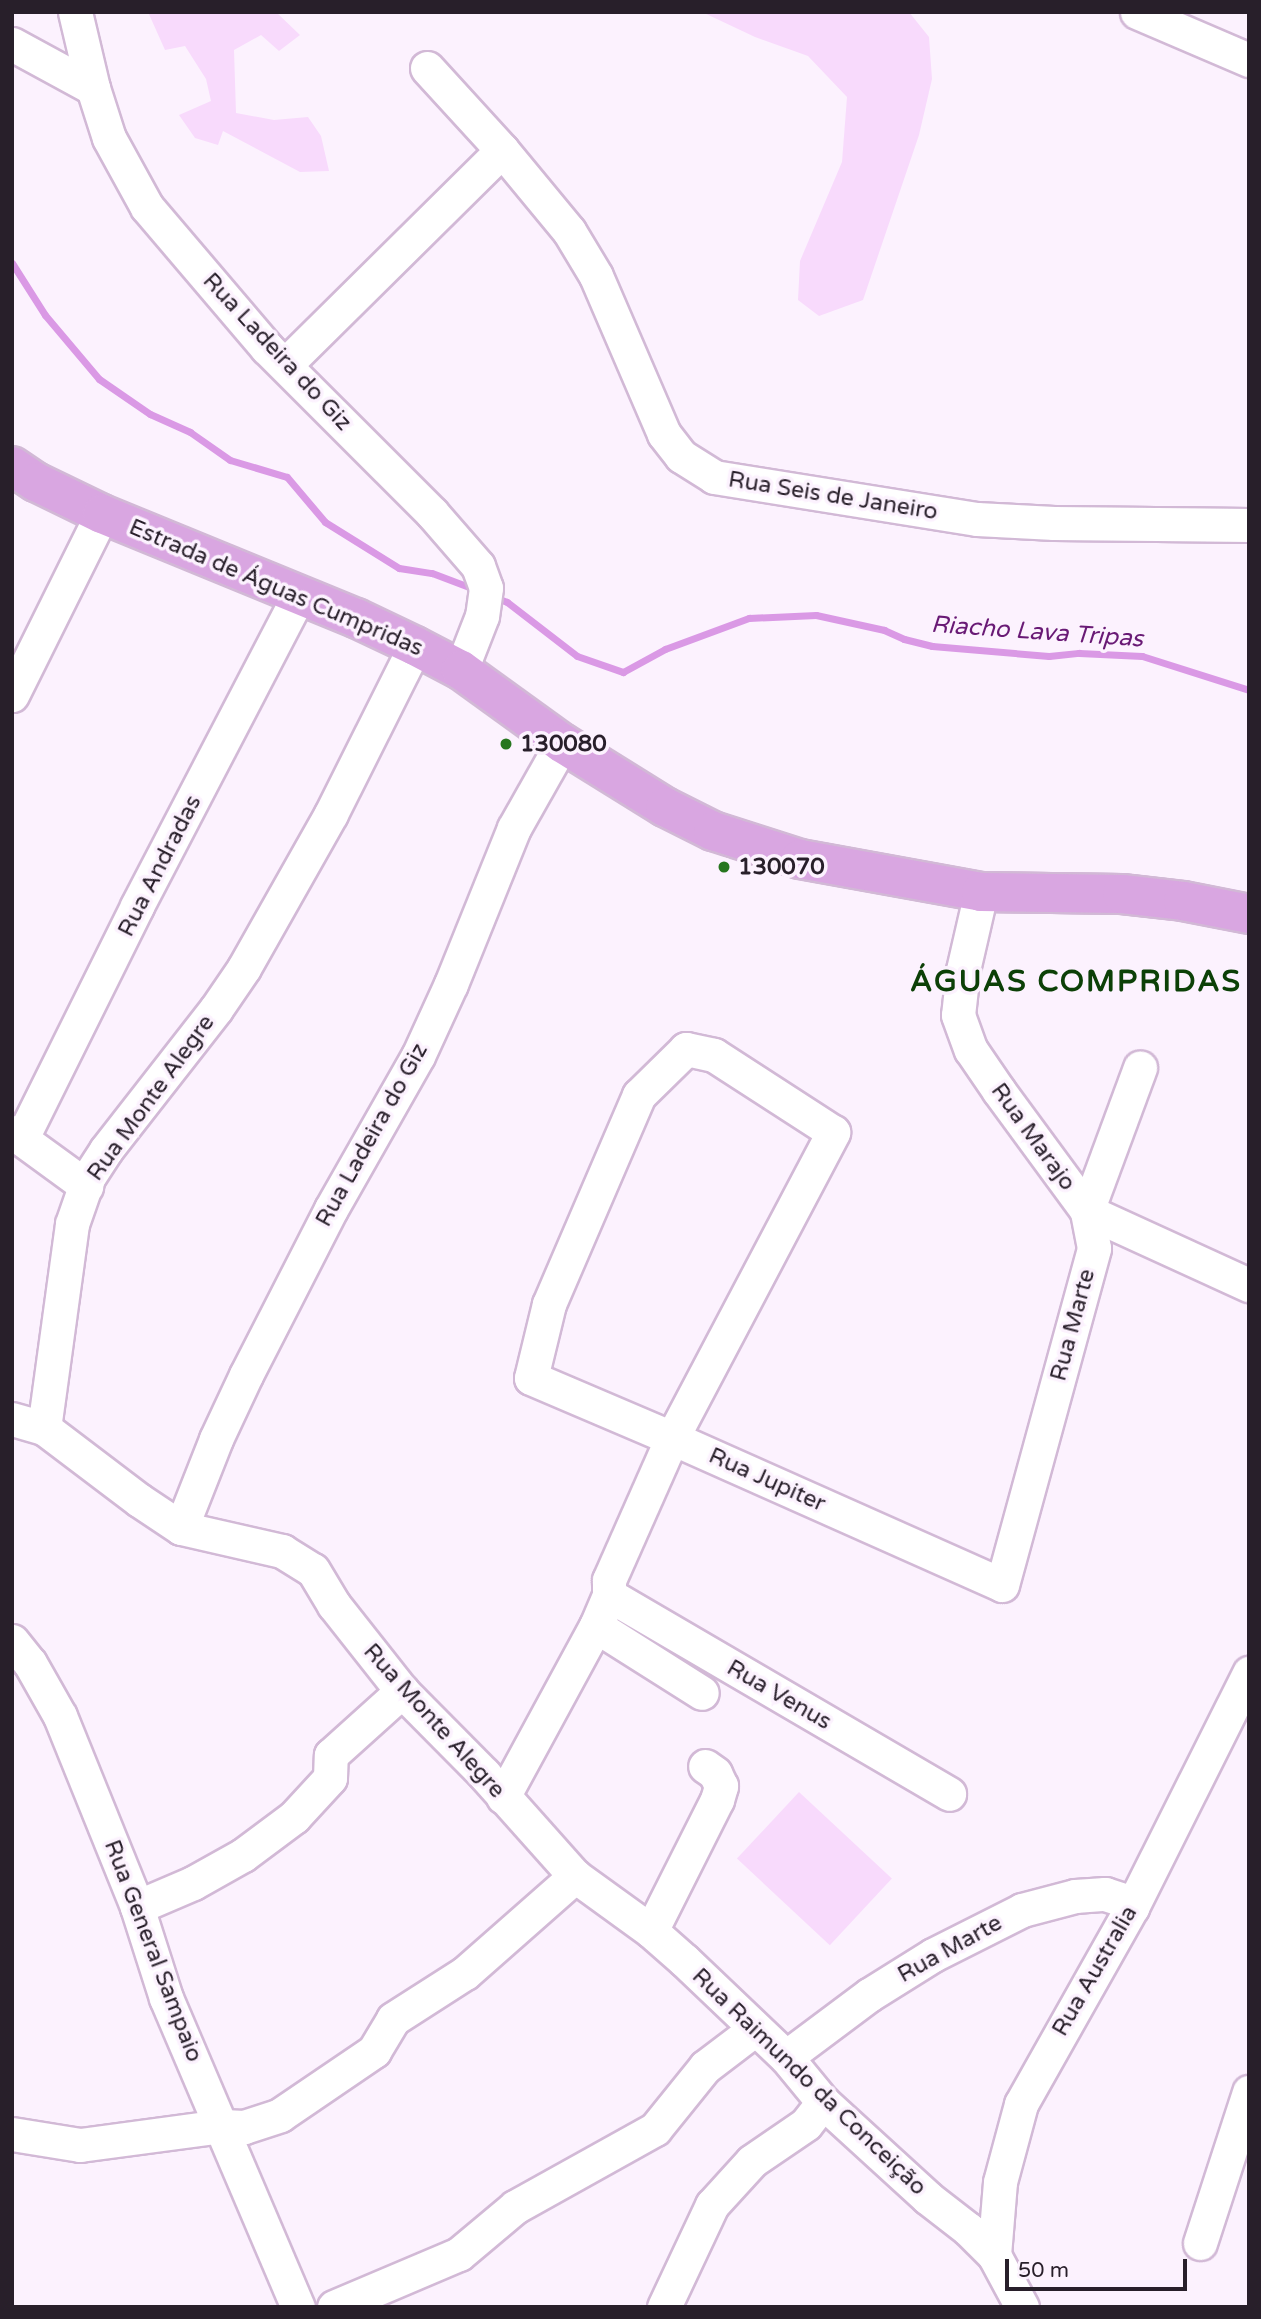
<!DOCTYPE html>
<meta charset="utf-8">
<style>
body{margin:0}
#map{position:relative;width:1261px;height:2319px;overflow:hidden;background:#fcf2fe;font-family:"Varela Round",sans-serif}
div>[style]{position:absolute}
.green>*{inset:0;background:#f8dafc;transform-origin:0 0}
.stream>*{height:7px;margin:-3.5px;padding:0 3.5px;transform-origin:3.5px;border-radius:3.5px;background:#da99e5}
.roads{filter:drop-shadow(2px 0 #d2b9d6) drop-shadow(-2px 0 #d2b9d6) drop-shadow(0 2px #d2b9d6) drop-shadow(0 -2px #d2b9d6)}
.minor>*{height:33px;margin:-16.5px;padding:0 16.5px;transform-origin:16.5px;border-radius:16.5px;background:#fff}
.major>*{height:38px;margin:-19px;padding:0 19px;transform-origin:19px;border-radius:19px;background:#d9a6e1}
.dots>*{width:19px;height:19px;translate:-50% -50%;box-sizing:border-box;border:4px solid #fcf2fe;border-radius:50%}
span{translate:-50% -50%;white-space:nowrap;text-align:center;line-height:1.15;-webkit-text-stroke:7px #fcf2fe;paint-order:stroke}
.street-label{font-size:23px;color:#281f2a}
.poi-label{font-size:23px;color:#281f2a;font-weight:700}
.left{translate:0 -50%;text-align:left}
.water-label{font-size:24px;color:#691a75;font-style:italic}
.district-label{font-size:30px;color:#0c4007;font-weight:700;letter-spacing:2px}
.frame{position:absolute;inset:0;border:14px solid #281f2a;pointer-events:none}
.scale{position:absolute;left:1005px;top:2259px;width:182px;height:32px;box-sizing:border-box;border:4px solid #281f2a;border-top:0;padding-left:9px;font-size:21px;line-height:24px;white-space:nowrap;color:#281f2a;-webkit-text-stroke:5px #fcf2fe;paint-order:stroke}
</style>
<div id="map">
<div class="green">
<i style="clip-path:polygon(148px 12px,276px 12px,300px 35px,279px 51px,261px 35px,234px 50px,236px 113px,274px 120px,308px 117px,321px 136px,329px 171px,300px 172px,223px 131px,218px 145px,195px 138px,179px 115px,211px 101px,206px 79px,185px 46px,165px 50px)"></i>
<i style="clip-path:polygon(702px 12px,909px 12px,929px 37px,932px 79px,919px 135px,863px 300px,819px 316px,798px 300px,800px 261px,842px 162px,847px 97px,808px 56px,755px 37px)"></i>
<i style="left:799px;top:1792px;width:127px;height:91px;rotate:43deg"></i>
</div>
<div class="stream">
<i style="left:12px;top:263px;width:62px;rotate:57.6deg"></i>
<i style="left:45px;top:315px;width:84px;rotate:49.8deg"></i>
<i style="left:99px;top:379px;width:62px;rotate:34.5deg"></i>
<i style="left:150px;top:414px;width:44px;rotate:24.2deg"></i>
<i style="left:190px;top:432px;width:49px;rotate:35deg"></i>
<i style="left:230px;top:460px;width:59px;rotate:16.6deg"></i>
<i style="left:287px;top:477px;width:59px;rotate:49.8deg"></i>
<i style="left:325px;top:522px;width:87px;rotate:31.9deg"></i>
<i style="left:399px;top:568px;width:33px;rotate:9deg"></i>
<i style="left:432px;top:573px;width:48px;rotate:20.7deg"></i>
<i style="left:494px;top:597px;width:14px;rotate:21deg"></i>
<i style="left:507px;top:602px;width:88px;rotate:37.6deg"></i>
<i style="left:577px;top:656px;width:49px;rotate:19.2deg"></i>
<i style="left:623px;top:672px;width:48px;rotate:-28.7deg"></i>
<i style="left:665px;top:649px;width:90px;rotate:-20.3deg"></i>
<i style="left:749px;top:618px;width:67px;rotate:-2.6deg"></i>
<i style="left:816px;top:615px;width:70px;rotate:12.4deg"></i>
<i style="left:884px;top:630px;width:22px;rotate:24deg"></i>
<i style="left:904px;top:639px;width:29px;rotate:14deg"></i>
<i style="left:932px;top:646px;width:117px;rotate:4.9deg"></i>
<i style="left:1049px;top:656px;width:30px;rotate:-6deg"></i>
<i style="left:1079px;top:653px;width:63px;rotate:2.7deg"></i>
<i style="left:1142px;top:656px;width:112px;rotate:17.6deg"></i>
</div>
<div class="roads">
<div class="minor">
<i style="left:75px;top:12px;width:78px;rotate:76.7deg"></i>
<i style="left:93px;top:88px;width:52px;rotate:72.3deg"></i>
<i style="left:109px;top:138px;width:79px;rotate:61.2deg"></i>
<i style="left:147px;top:207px;width:185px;rotate:49.6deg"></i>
<i style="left:267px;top:348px;width:233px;rotate:45deg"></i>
<i style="left:432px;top:513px;width:70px;rotate:49deg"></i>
<i style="left:478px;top:566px;width:23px;rotate:70deg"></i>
<i style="left:486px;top:588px;width:28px;rotate:98deg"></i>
<i style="left:482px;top:616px;width:58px;rotate:111.3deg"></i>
<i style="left:1137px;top:12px;width:122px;rotate:23.2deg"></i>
<i style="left:12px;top:44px;width:92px;rotate:28.5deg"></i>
<i style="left:427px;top:68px;width:111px;rotate:47.6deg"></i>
<i style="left:502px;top:150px;width:105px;rotate:50.4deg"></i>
<i style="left:569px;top:231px;width:52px;rotate:59deg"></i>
<i style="left:596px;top:276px;width:172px;rotate:66.7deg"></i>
<i style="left:664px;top:434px;width:28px;rotate:52deg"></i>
<i style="left:681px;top:456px;width:39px;rotate:32deg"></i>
<i style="left:714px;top:477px;width:266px;rotate:9.1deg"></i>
<i style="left:977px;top:519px;width:77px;rotate:3deg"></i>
<i style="left:1054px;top:523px;width:195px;rotate:0.6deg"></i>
<i style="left:286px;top:364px;width:304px;rotate:-44.7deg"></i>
<i style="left:415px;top:646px;width:188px;rotate:116.6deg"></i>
<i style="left:331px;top:814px;width:177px;rotate:119.5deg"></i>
<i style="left:244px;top:968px;width:50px;rotate:124.3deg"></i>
<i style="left:216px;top:1009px;width:179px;rotate:128deg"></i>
<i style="left:106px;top:1150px;width:33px;rotate:123deg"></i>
<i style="left:88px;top:1178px;width:49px;rotate:109.2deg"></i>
<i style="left:72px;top:1224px;width:206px;rotate:97.8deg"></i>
<i style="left:44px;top:1428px;width:119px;rotate:37.2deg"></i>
<i style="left:139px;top:1500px;width:50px;rotate:33.7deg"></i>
<i style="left:181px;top:1528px;width:104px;rotate:12.8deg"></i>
<i style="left:282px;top:1551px;width:36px;rotate:32deg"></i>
<i style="left:313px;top:1570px;width:41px;rotate:59deg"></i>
<i style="left:334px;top:1605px;width:110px;rotate:51.7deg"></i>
<i style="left:402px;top:1691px;width:117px;rotate:45.3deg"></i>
<i style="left:484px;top:1774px;width:137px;rotate:48.3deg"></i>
<i style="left:575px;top:1876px;width:94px;rotate:35.9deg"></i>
<i style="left:651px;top:1931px;width:44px;rotate:41.3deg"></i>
<i style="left:684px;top:1960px;width:141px;rotate:43.6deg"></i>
<i style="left:786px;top:2057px;width:58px;rotate:50.6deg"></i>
<i style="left:823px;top:2102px;width:142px;rotate:42.4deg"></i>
<i style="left:928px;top:2198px;width:51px;rotate:37.8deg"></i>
<i style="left:968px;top:2229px;width:37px;rotate:45deg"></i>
<i style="left:994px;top:2255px;width:59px;rotate:61.7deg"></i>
<i style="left:12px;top:695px;width:202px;rotate:-63.6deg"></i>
<i style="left:981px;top:892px;width:80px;rotate:103deg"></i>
<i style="left:963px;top:970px;width:45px;rotate:96.3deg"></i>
<i style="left:958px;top:1015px;width:37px;rotate:70deg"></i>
<i style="left:971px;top:1050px;width:50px;rotate:55.7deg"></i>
<i style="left:999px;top:1091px;width:149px;rotate:53.7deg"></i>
<i style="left:1087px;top:1211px;width:178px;rotate:24.6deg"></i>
<i style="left:12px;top:1132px;width:92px;rotate:36.1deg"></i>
<i style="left:22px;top:1138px;width:259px;rotate:-63.6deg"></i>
<i style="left:137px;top:906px;width:351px;rotate:-62.5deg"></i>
<i style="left:12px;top:1419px;width:33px;rotate:16deg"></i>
<i style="left:181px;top:1528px;width:96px;rotate:-68.5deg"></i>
<i style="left:216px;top:1439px;width:71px;rotate:-64.9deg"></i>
<i style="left:246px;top:1375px;width:186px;rotate:-62.9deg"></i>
<i style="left:331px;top:1209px;width:176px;rotate:-60.4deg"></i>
<i style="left:418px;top:1056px;width:79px;rotate:-65.4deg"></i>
<i style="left:451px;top:984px;width:168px;rotate:-68deg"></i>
<i style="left:514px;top:828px;width:98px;rotate:-60.5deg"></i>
<i style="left:609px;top:1595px;width:394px;rotate:30.3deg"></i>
<i style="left:596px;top:1626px;width:125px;rotate:32.3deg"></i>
<i style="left:12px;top:1641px;width:28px;rotate:51deg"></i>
<i style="left:30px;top:1663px;width:61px;rotate:60.5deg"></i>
<i style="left:60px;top:1716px;width:206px;rotate:68deg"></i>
<i style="left:137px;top:1907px;width:96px;rotate:72.3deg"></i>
<i style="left:166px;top:1998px;width:336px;rotate:66.9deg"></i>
<i style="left:503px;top:1797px;width:195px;rotate:-61.5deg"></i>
<i style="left:596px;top:1626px;width:34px;rotate:-67deg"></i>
<i style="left:609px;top:1595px;width:15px;rotate:-90deg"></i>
<i style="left:609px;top:1580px;width:155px;rotate:-66.1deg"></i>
<i style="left:672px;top:1438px;width:346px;rotate:-62.2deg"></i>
<i style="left:833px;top:1132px;width:142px;rotate:-147.1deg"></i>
<i style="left:714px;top:1055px;width:29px;rotate:-168deg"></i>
<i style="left:686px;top:1049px;width:66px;rotate:135.6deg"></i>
<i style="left:639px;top:1095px;width:228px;rotate:113.3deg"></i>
<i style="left:549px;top:1304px;width:76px;rotate:103.7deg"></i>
<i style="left:531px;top:1378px;width:153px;rotate:23.1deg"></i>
<i style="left:672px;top:1438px;width:361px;rotate:24deg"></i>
<i style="left:1002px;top:1585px;width:349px;rotate:-74.7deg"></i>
<i style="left:1094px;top:1248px;width:38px;rotate:-101deg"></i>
<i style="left:1087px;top:1211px;width:153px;rotate:-69.7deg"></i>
<i style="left:137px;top:1907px;width:61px;rotate:-23.2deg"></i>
<i style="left:193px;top:1883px;width:57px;rotate:-29.2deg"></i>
<i style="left:243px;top:1855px;width:64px;rotate:-36.7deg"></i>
<i style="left:294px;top:1817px;width:53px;rotate:-47.3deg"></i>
<i style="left:330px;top:1778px;width:23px;rotate:-88deg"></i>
<i style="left:331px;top:1755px;width:96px;rotate:-42deg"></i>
<i style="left:651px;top:1931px;width:147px;rotate:-63.3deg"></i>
<i style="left:717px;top:1800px;width:15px;rotate:-74deg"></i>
<i style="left:721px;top:1786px;width:14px;rotate:-115deg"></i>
<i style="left:715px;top:1773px;width:12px;rotate:-145deg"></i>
<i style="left:786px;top:2057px;width:104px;rotate:-36.8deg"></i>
<i style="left:869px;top:1995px;width:75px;rotate:-32deg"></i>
<i style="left:933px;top:1955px;width:100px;rotate:-26.8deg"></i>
<i style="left:1022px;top:1910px;width:55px;rotate:-14.8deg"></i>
<i style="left:1075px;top:1896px;width:30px;rotate:-4deg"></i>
<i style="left:1105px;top:1894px;width:20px;rotate:18deg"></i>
<i style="left:1124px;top:1900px;width:11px;rotate:41deg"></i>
<i style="left:12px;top:2134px;width:69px;rotate:9.2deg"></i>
<i style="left:80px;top:2145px;width:144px;rotate:-7.6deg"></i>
<i style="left:223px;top:2126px;width:21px;rotate:3deg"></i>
<i style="left:244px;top:2127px;width:38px;rotate:-18deg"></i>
<i style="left:280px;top:2115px;width:114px;rotate:-34.2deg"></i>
<i style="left:374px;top:2051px;width:37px;rotate:-59deg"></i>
<i style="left:393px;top:2019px;width:85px;rotate:-32.6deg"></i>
<i style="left:465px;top:1973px;width:147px;rotate:-41.4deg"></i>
<i style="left:1200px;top:2243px;width:159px;rotate:-72deg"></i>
<i style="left:994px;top:2255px;width:73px;rotate:-85.3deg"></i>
<i style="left:1000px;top:2182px;width:81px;rotate:-74.9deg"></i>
<i style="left:1021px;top:2104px;width:226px;rotate:-60.6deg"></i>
<i style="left:1132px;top:1907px;width:262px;rotate:-63.4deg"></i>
<i style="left:334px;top:2307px;width:136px;rotate:-23deg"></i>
<i style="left:459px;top:2254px;width:73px;rotate:-40deg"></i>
<i style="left:515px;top:2207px;width:160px;rotate:-29.1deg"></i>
<i style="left:655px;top:2129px;width:80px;rotate:-51.1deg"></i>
<i style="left:705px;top:2067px;width:63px;rotate:-37.2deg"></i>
<i style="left:664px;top:2307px;width:113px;rotate:-64.8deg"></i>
<i style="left:712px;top:2205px;width:59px;rotate:-47.7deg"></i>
<i style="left:752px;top:2161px;width:65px;rotate:-34.4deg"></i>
<i style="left:806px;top:2124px;width:28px;rotate:-52deg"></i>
</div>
<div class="major">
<i style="left:12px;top:466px;width:29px;rotate:34deg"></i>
<i style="left:36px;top:482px;width:73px;rotate:25.9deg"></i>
<i style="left:102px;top:514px;width:274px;rotate:22.3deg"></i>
<i style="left:356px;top:618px;width:65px;rotate:25.4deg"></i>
<i style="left:415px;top:646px;width:52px;rotate:27.6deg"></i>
<i style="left:461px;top:670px;width:125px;rotate:35.9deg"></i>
<i style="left:562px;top:743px;width:121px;rotate:31.9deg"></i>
<i style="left:665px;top:807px;width:54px;rotate:26.6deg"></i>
<i style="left:713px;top:831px;width:91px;rotate:17.8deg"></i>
<i style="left:800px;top:859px;width:184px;rotate:10.3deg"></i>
<i style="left:981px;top:892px;width:141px;rotate:0.8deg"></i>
<i style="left:1122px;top:894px;width:61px;rotate:6.5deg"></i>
<i style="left:1183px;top:901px;width:67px;rotate:11.1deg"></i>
</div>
</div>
<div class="dots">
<i style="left:506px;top:744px;background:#27761f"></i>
<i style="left:724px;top:867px;background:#27761f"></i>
</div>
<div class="street-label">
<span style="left:277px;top:352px;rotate:47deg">Rua Ladeira do Giz</span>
<span style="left:833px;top:496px;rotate:9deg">Rua Seis de Janeiro</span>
<span style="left:276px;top:588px;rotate:23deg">Estrada de Águas Cumpridas</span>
<span style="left:160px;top:866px;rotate:-63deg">Rua Andradas</span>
<span style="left:151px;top:1098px;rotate:-54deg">Rua Monte Alegre</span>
<span style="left:372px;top:1135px;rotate:-61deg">Rua Ladeira do Giz</span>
<span style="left:1033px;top:1137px;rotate:54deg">Rua Marajo</span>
<span style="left:1073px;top:1325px;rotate:-75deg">Rua Marte</span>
<span style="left:767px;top:1480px;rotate:24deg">Rua Jupiter</span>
<span style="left:779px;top:1695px;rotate:30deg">Rua Venus</span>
<span style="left:434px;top:1721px;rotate:48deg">Rua Monte Alegre</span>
<span style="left:950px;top:1949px;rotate:-29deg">Rua Marte</span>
<span style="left:153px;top:1951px;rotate:69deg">Rua General Sampaio</span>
<span style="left:1095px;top:1971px;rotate:-60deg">Rua Australia</span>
<span style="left:809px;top:2082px;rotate:44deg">Rua Raimundo da Conceição</span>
</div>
<div class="poi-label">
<span class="left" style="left:520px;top:744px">130080</span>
<span class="left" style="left:738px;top:867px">130070</span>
</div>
<div class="water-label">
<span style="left:1037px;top:632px;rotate:4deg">Riacho Lava Tripas</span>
</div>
<div class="district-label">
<span style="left:1076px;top:982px">ÁGUAS COMPRIDAS</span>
</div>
<div class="frame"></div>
<div class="scale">50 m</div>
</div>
